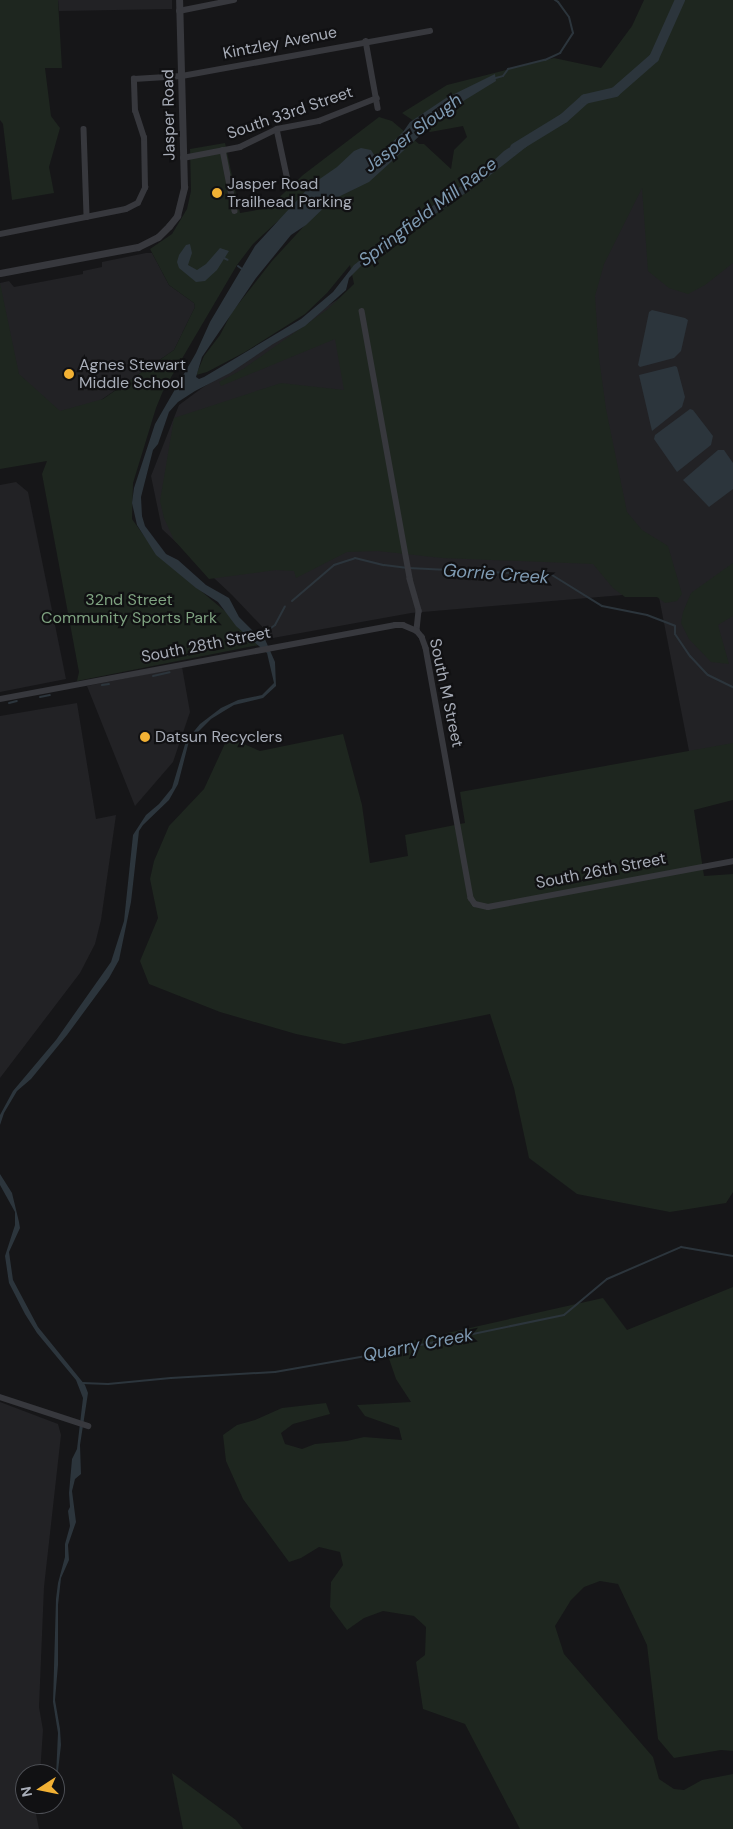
<!DOCTYPE html>
<style>
body{margin:0}
#map{position:relative;width:733px;height:1829px;overflow:hidden;background:#161618;font-family:"DM Sans",sans-serif}
div>[style]{position:absolute}
.built>*{inset:0;background:#222225}
.green>*{inset:0;background:#1e261f}
.water>*{inset:0;background:#2c353c}
.stream>*{height:2px;margin:-1px;padding:0 1px;transform-origin:1px;border-radius:1px;background:#2c353c}
.river>*{height:10px;margin:-5px;padding:0 5px;transform-origin:5px;border-radius:5px;background:#2c353c}
.minor>*{height:5.5px;margin:-2.75px;padding:0 2.75px;transform-origin:2.75px;border-radius:2.75px;background:#37383d}
.tertiary>*{height:7px;margin:-3.5px;padding:0 3.5px;transform-origin:3.5px;border-radius:3.5px;background:#37383d}
.dots>*{width:14px;height:14px;translate:-50% -50%;box-sizing:border-box;border:2px solid #111113;border-radius:50%}
span{translate:-50% -50%;white-space:nowrap;text-align:center;line-height:1.15;-webkit-text-stroke:4.5px #111113;paint-order:stroke}
.street-label{font-size:16px;color:#a8adb8}
.poi-label{font-size:16px;color:#a8adb8}
.left{translate:0 -50%;text-align:left}
.park-label{font-size:16px;color:#7fa381}
.water-label{font-size:18px;color:#7f9bb3;font-style:italic}
.north{position:absolute;left:15px;top:1764px;width:50px;height:50px;box-sizing:border-box;background:#111113;border:1px solid #4d4f55;border-radius:50%;rotate:259deg;font-size:14px;font-weight:700;line-height:20px;text-align:center;color:#a8adb8}
.north::after{content:'';display:block;margin:auto;width:18px;height:22px;background:#f2b134;clip-path:polygon(50% 0,100% 100%,50% 72%,0 100%)}
</style>
<div id="map">
<div class="built">
<i style="clip-path:polygon(58px 0,172px 0,172px 9px,59px 11px)"></i>
<i style="clip-path:polygon(733px 138px,733px 788px,698px 797px,658px 592px,411px 613px,273px 638px,232px 595px,162px 529px,151px 476px,179px 405px,202px 388px,355px 288px,451px 219px,466px 203px,473px 208px,503px 205px,528px 174px)"></i>
<i style="clip-path:polygon(146px 253px,152px 253px,169px 285px,194px 303px,195px 307px,174px 350px,0 469px,0 283px,9px 281px,14px 287px,83px 274px,83px 271px,102px 267px,102px 262px)"></i>
<i style="clip-path:polygon(16px 482px,28px 492px,66px 679px,0 692px,0 485px)"></i>
<i style="clip-path:polygon(182px 667px,190px 712px,173px 762px,135px 806px,87px 686px)"></i>
<i style="clip-path:polygon(77px 703px,96px 819px,116px 815px,101px 920px,95px 944px,80px 973px,0 1078px,0 716px)"></i>
<i style="clip-path:polygon(0 1402px,58px 1424px,61px 1435px,44px 1587px,39px 1707px,43px 1730px,40px 1774px,25px 1774px,25px 1804px,37px 1804px,36px 1814px,39px 1829px,0 1829px)"></i>
</div>
<div class="green">
<i style="clip-path:polygon(0 0,58px 0,62px 68px,45px 68px,51px 116px,60px 128px,49px 167px,54px 193px,12px 200px,3px 124px,0 120px)"></i>
<i style="clip-path:polygon(644px 0,733px 0,733px 263px,705px 285px,688px 294px,669px 288px,648px 271px,642px 188px,604px 264px,595px 296px,599px 358px,606px 409px,627px 512px,642px 530px,668px 546px,682px 594px,677px 601px,665px 603px,657px 597px,625px 597px,613px 588px,593px 564px,442px 558px,378px 551px,347px 552px,296px 578px,294px 571px,276px 570px,209px 579px,174px 540px,164px 518px,160px 501px,174px 418px,281px 383px,344px 390px,335px 339px,221px 386px,219px 382px,243px 369px,328px 309px,354px 284px,350px 265px,327px 293px,305px 314px,245px 352px,207px 372px,196px 375px,204px 356px,220px 335px,232px 312px,272px 261px,316px 213px,279px 220px,253px 244px,237px 265px,163px 391px,156px 408px,133px 483px,132px 519px,157px 554px,264px 644px,77px 681px,79px 672px,42px 474px,47px 461px,0 469px,0 283px,19px 374px,60px 411px,103px 399px,174px 350px,195px 307px,194px 303px,169px 285px,150px 249px,172px 234px,187px 209px,191px 191px,190px 149px,225px 143px,240px 213px,268px 208px,303px 175px,379px 117px,392px 121px,419px 144px,424px 144px,451px 169px,454px 150px,467px 137px,463px 126px,430px 132px,402px 113px,447px 85px,554px 58px,601px 68px,632px 26px)"></i>
<i style="clip-path:polygon(733px 563px,733px 616px,718px 625px,729px 664px,711px 662px,689px 639px,681px 623px,683px 612px,691px 593px)"></i>
<i style="clip-path:polygon(343px 734px,362px 805px,370px 863px,408px 856px,405px 835px,465px 823px,460px 792px,733px 743px,733px 800px,694px 810px,704px 876px,733px 874px,733px 1192px,726px 1203px,670px 1212px,577px 1194px,529px 1158px,514px 1088px,490px 1014px,344px 1044px,296px 1034px,220px 1012px,149px 984px,140px 961px,158px 918px,150px 879px,154px 861px,169px 826px,204px 789px,228px 737px,260px 751px)"></i>
<i style="clip-path:polygon(733px 1287px,733px 1751px,721px 1750px,674px 1758px,658px 1739px,647px 1645px,618px 1584px,600px 1581px,584px 1587px,571px 1600px,555px 1626px,564px 1654px,653px 1757px,659px 1779px,674px 1789px,684px 1790px,702px 1780px,733px 1774px,733px 1829px,520px 1829px,465px 1724px,423px 1709px,416px 1662px,425px 1655px,426px 1627px,414px 1616px,383px 1611px,364px 1618px,347px 1630px,330px 1607px,331px 1582px,343px 1565px,340px 1552px,319px 1547px,301px 1558px,289px 1562px,243px 1499px,226px 1461px,223px 1435px,237px 1425px,255px 1420px,282px 1408px,326px 1403px,330px 1414px,293px 1424px,281px 1433px,285px 1444px,302px 1449px,315px 1444px,347px 1441px,364px 1437px,402px 1440px,399px 1428px,365px 1416px,357px 1405px,411px 1402px,396px 1379px,385px 1347px,603px 1298px,627px 1330px)"></i>
<i style="clip-path:polygon(172px 1773px,236px 1820px,243px 1829px,183px 1829px)"></i>
</div>
<div class="water">
<i style="clip-path:polygon(495px 74px,496px 81px,447px 111px,369px 182px,332px 200px,306px 225px,291px 235px,256px 278px,202px 357px,196px 377px,199px 379px,204px 377px,301px 319px,333px 292px,354px 265px,408px 223px,480px 173px,504px 151px,524px 138px,530px 144px,484px 180px,361px 266px,349px 278px,346px 290px,305px 326px,273px 344px,230px 373px,195px 391px,178px 402px,169px 412px,158px 444px,153px 450px,141px 497px,142px 516px,145px 526px,166px 554px,178px 560px,206px 585px,229px 598px,239px 617px,253px 631px,264px 637px,275px 662px,276px 686px,263px 698px,234px 705px,224px 711px,211px 719px,189px 741px,178px 784px,169px 800px,143px 825px,139px 831px,131px 902px,119px 960px,109px 978px,67px 1035px,31px 1079px,17px 1091px,4px 1113px,0 1125px,0 1115px,13px 1091px,56px 1040px,111px 962px,124px 921px,133px 835px,146px 815px,159px 804px,172px 788px,186px 741px,200px 724px,221px 708px,238px 700px,262px 695px,274px 683px,267px 653px,236px 626px,218px 602px,196px 588px,156px 555px,137px 525px,132px 503px,134px 488px,155px 424px,196px 353px,210px 322px,255px 246px,311px 185px,337px 167px,354px 151px,361px 148px,371px 150px,376px 158px,403px 132px,410px 122px,446px 98px)"></i>
<i style="clip-path:polygon(190px 244px,192px 253px,188px 265px,197px 270px,206px 264px,220px 248px,229px 251px,217px 270px,205px 281px,196px 282px,179px 268px,177px 262px,179px 255px,186px 245px)"></i>
<i style="clip-path:polygon(652px 310px,685px 318px,688px 320px,681px 351px,674px 358px,640px 367px,638px 365px,649px 312px)"></i>
<i style="clip-path:polygon(675px 366px,677px 367px,685px 397px,682px 407px,652px 431px,639px 375px)"></i>
<i style="clip-path:polygon(690px 409px,693px 410px,713px 436px,711px 445px,677px 472px,654px 439px,655px 435px)"></i>
<i style="clip-path:polygon(718px 450px,724px 450px,733px 463px,733px 489px,709px 507px,683px 480px)"></i>
<i style="clip-path:polygon(0 1174px,12px 1193px,19px 1222px,20px 1228px,9px 1252px,13px 1280px,38px 1327px,85px 1385px,88px 1393px,80px 1445px,81px 1474px,75px 1479px,72px 1491px,76px 1522px,68px 1545px,69px 1560px,61px 1578px,58px 1605px,58px 1665px,55px 1700px,60px 1729px,61px 1745px,55px 1797px,58px 1733px,53px 1702px,56px 1599px,58px 1583px,65px 1557px,65px 1544px,70px 1526px,68px 1511px,70px 1507px,69px 1493px,72px 1459px,77px 1449px,83px 1398px,76px 1380px,37px 1333px,25px 1314px,9px 1283px,5px 1256px,15px 1225px,15px 1212px,0 1185px)"></i>
</div>
<div class="stream">
<i style="left:492px;top:79px;width:11px;rotate:-15deg"></i>
<i style="left:503px;top:76px;width:9px;rotate:-54deg"></i>
<i style="left:508px;top:69px;width:38px;rotate:-14deg"></i>
<i style="left:545px;top:60px;width:17px;rotate:-25deg"></i>
<i style="left:560px;top:53px;width:24px;rotate:-57deg"></i>
<i style="left:573px;top:33px;width:16px;rotate:-104deg"></i>
<i style="left:569px;top:17px;width:19px;rotate:-126deg"></i>
<i style="left:558px;top:2px;width:4px;rotate:-146deg"></i>
<i style="left:224px;top:258px;width:4px;rotate:27deg"></i>
<i style="left:238px;top:266px;width:5px;rotate:37deg"></i>
<i style="left:292px;top:601px;width:55px;rotate:-40.6deg"></i>
<i style="left:334px;top:565px;width:22px;rotate:-18deg"></i>
<i style="left:355px;top:558px;width:30px;rotate:14deg"></i>
<i style="left:384px;top:565px;width:24px;rotate:7deg"></i>
<i style="left:408px;top:568px;width:144px;rotate:2.8deg"></i>
<i style="left:552px;top:575px;width:59px;rotate:31.8deg"></i>
<i style="left:602px;top:606px;width:46px;rotate:11.3deg"></i>
<i style="left:647px;top:615px;width:30px;rotate:21deg"></i>
<i style="left:675px;top:626px;width:8px;rotate:90deg"></i>
<i style="left:675px;top:634px;width:27px;rotate:56deg"></i>
<i style="left:690px;top:656px;width:26px;rotate:47deg"></i>
<i style="left:708px;top:675px;width:28px;rotate:26deg"></i>
<i style="left:271px;top:628px;width:5px;rotate:-37deg"></i>
<i style="left:275px;top:625px;width:21px;rotate:-62deg"></i>
<i style="left:153px;top:676px;width:17px;rotate:-13deg"></i>
<i style="left:102px;top:685px;width:7px;rotate:-8deg"></i>
<i style="left:40px;top:697px;width:10px;rotate:-11deg"></i>
<i style="left:9px;top:703px;width:8px;rotate:-14deg"></i>
<i style="left:82px;top:1383px;width:26px;rotate:2deg"></i>
<i style="left:108px;top:1384px;width:63px;rotate:-5.4deg"></i>
<i style="left:171px;top:1378px;width:104px;rotate:-3.3deg"></i>
<i style="left:275px;top:1372px;width:104px;rotate:-10deg"></i>
<i style="left:377px;top:1354px;width:191px;rotate:-11.8deg"></i>
<i style="left:564px;top:1315px;width:56px;rotate:-39.9deg"></i>
<i style="left:607px;top:1279px;width:81px;rotate:-23.4deg"></i>
<i style="left:681px;top:1247px;width:53px;rotate:9.8deg"></i>
</div>
<div class="river">
<i style="left:515px;top:148px;width:57px;rotate:-31.5deg"></i>
<i style="left:564px;top:118px;width:28px;rotate:-42deg"></i>
<i style="left:585px;top:99px;width:31px;rotate:-13deg"></i>
<i style="left:615px;top:92px;width:52px;rotate:-41.1deg"></i>
<i style="left:654px;top:58px;width:64px;rotate:-65.9deg"></i>
</div>
<div class="minor">
<i style="left:179px;top:11px;width:56px;rotate:-11.3deg"></i>
<i style="left:366px;top:41px;width:68px;rotate:79.8deg"></i>
<i style="left:84px;top:129px;width:88px;rotate:88deg"></i>
<i style="left:277px;top:129px;width:57px;rotate:77.9deg"></i>
<i style="left:223px;top:150px;width:62px;rotate:78.9deg"></i>
<i style="left:183px;top:158px;width:58px;rotate:-10.9deg"></i>
<i style="left:240px;top:147px;width:41px;rotate:-25.9deg"></i>
<i style="left:277px;top:129px;width:43px;rotate:-10.8deg"></i>
<i style="left:319px;top:121px;width:62px;rotate:-21.6deg"></i>
<i style="left:0;top:234px;width:128px;rotate:-11.2deg"></i>
<i style="left:126px;top:209px;width:13px;rotate:-27deg"></i>
<i style="left:138px;top:203px;width:17px;rotate:-65deg"></i>
<i style="left:145px;top:188px;width:50px;rotate:-91.1deg"></i>
<i style="left:144px;top:138px;width:28px;rotate:-108deg"></i>
<i style="left:135px;top:111px;width:32px;rotate:-92deg"></i>
<i style="left:134px;top:79px;width:48px;rotate:-3.6deg"></i>
<i style="left:182px;top:76px;width:252px;rotate:-10.3deg"></i>
<i style="left:362px;top:311px;width:272px;rotate:79.8deg"></i>
<i style="left:410px;top:579px;width:33px;rotate:74deg"></i>
<i style="left:419px;top:611px;width:20px;rotate:96deg"></i>
<i style="left:417px;top:631px;width:8px;rotate:50deg"></i>
<i style="left:422px;top:637px;width:12px;rotate:70deg"></i>
<i style="left:426px;top:648px;width:254px;rotate:79.8deg"></i>
<i style="left:471px;top:898px;width:7px;rotate:56deg"></i>
<i style="left:475px;top:904px;width:13px;rotate:13deg"></i>
<i style="left:488px;top:907px;width:249px;rotate:-10.6deg"></i>
<i style="left:0;top:699px;width:402px;rotate:-10.6deg"></i>
<i style="left:395px;top:625px;width:8px"></i>
<i style="left:403px;top:625px;width:15px;rotate:23deg"></i>
<i style="left:0;top:1397px;width:93px;rotate:18.2deg"></i>
</div>
<div class="tertiary">
<i style="left:0;top:273px;width:140px;rotate:-10.7deg"></i>
<i style="left:138px;top:247px;width:22px;rotate:-27deg"></i>
<i style="left:158px;top:237px;width:16px;rotate:-45deg"></i>
<i style="left:169px;top:226px;width:13px;rotate:-51deg"></i>
<i style="left:177px;top:216px;width:30px;rotate:-76deg"></i>
<i style="left:184px;top:187px;width:187px;rotate:-91.5deg"></i>
</div>
<div class="dots">
<i style="left:217px;top:193px;background:#f2b134"></i>
<i style="left:69px;top:374px;background:#f2b134"></i>
<i style="left:145px;top:737px;background:#f2b134"></i>
</div>
<div class="street-label">
<span style="left:280px;top:43px;rotate:-11deg">Kintzley Avenue</span>
<span style="left:290px;top:113px;rotate:-19deg">South 33rd Street</span>
<span style="left:169px;top:115px;rotate:-91deg">Jasper Road</span>
<span style="left:206px;top:645px;rotate:-11deg">South 28th Street</span>
<span style="left:446px;top:693px;rotate:78deg">South M Street</span>
<span style="left:601px;top:871px;rotate:-11deg">South 26th Street</span>
</div>
<div class="poi-label">
<span class="left" style="left:227px;top:193px">Jasper Road<br>Trailhead Parking</span>
<span class="left" style="left:79px;top:374px">Agnes Stewart<br>Middle School</span>
<span class="left" style="left:155px;top:737px">Datsun Recyclers</span>
</div>
<div class="park-label">
<span style="left:129px;top:609px">32nd Street<br>Community Sports Park</span>
</div>
<div class="water-label">
<span style="left:413px;top:133px;rotate:-37deg">Jasper Slough</span>
<span style="left:428px;top:212px;rotate:-37deg">Springfield Mill Race</span>
<span style="left:496px;top:574px;rotate:4deg">Gorrie Creek</span>
<span style="left:418px;top:1345px;rotate:-11deg">Quarry Creek</span>
</div>
<div class="north">N</div>
</div>
